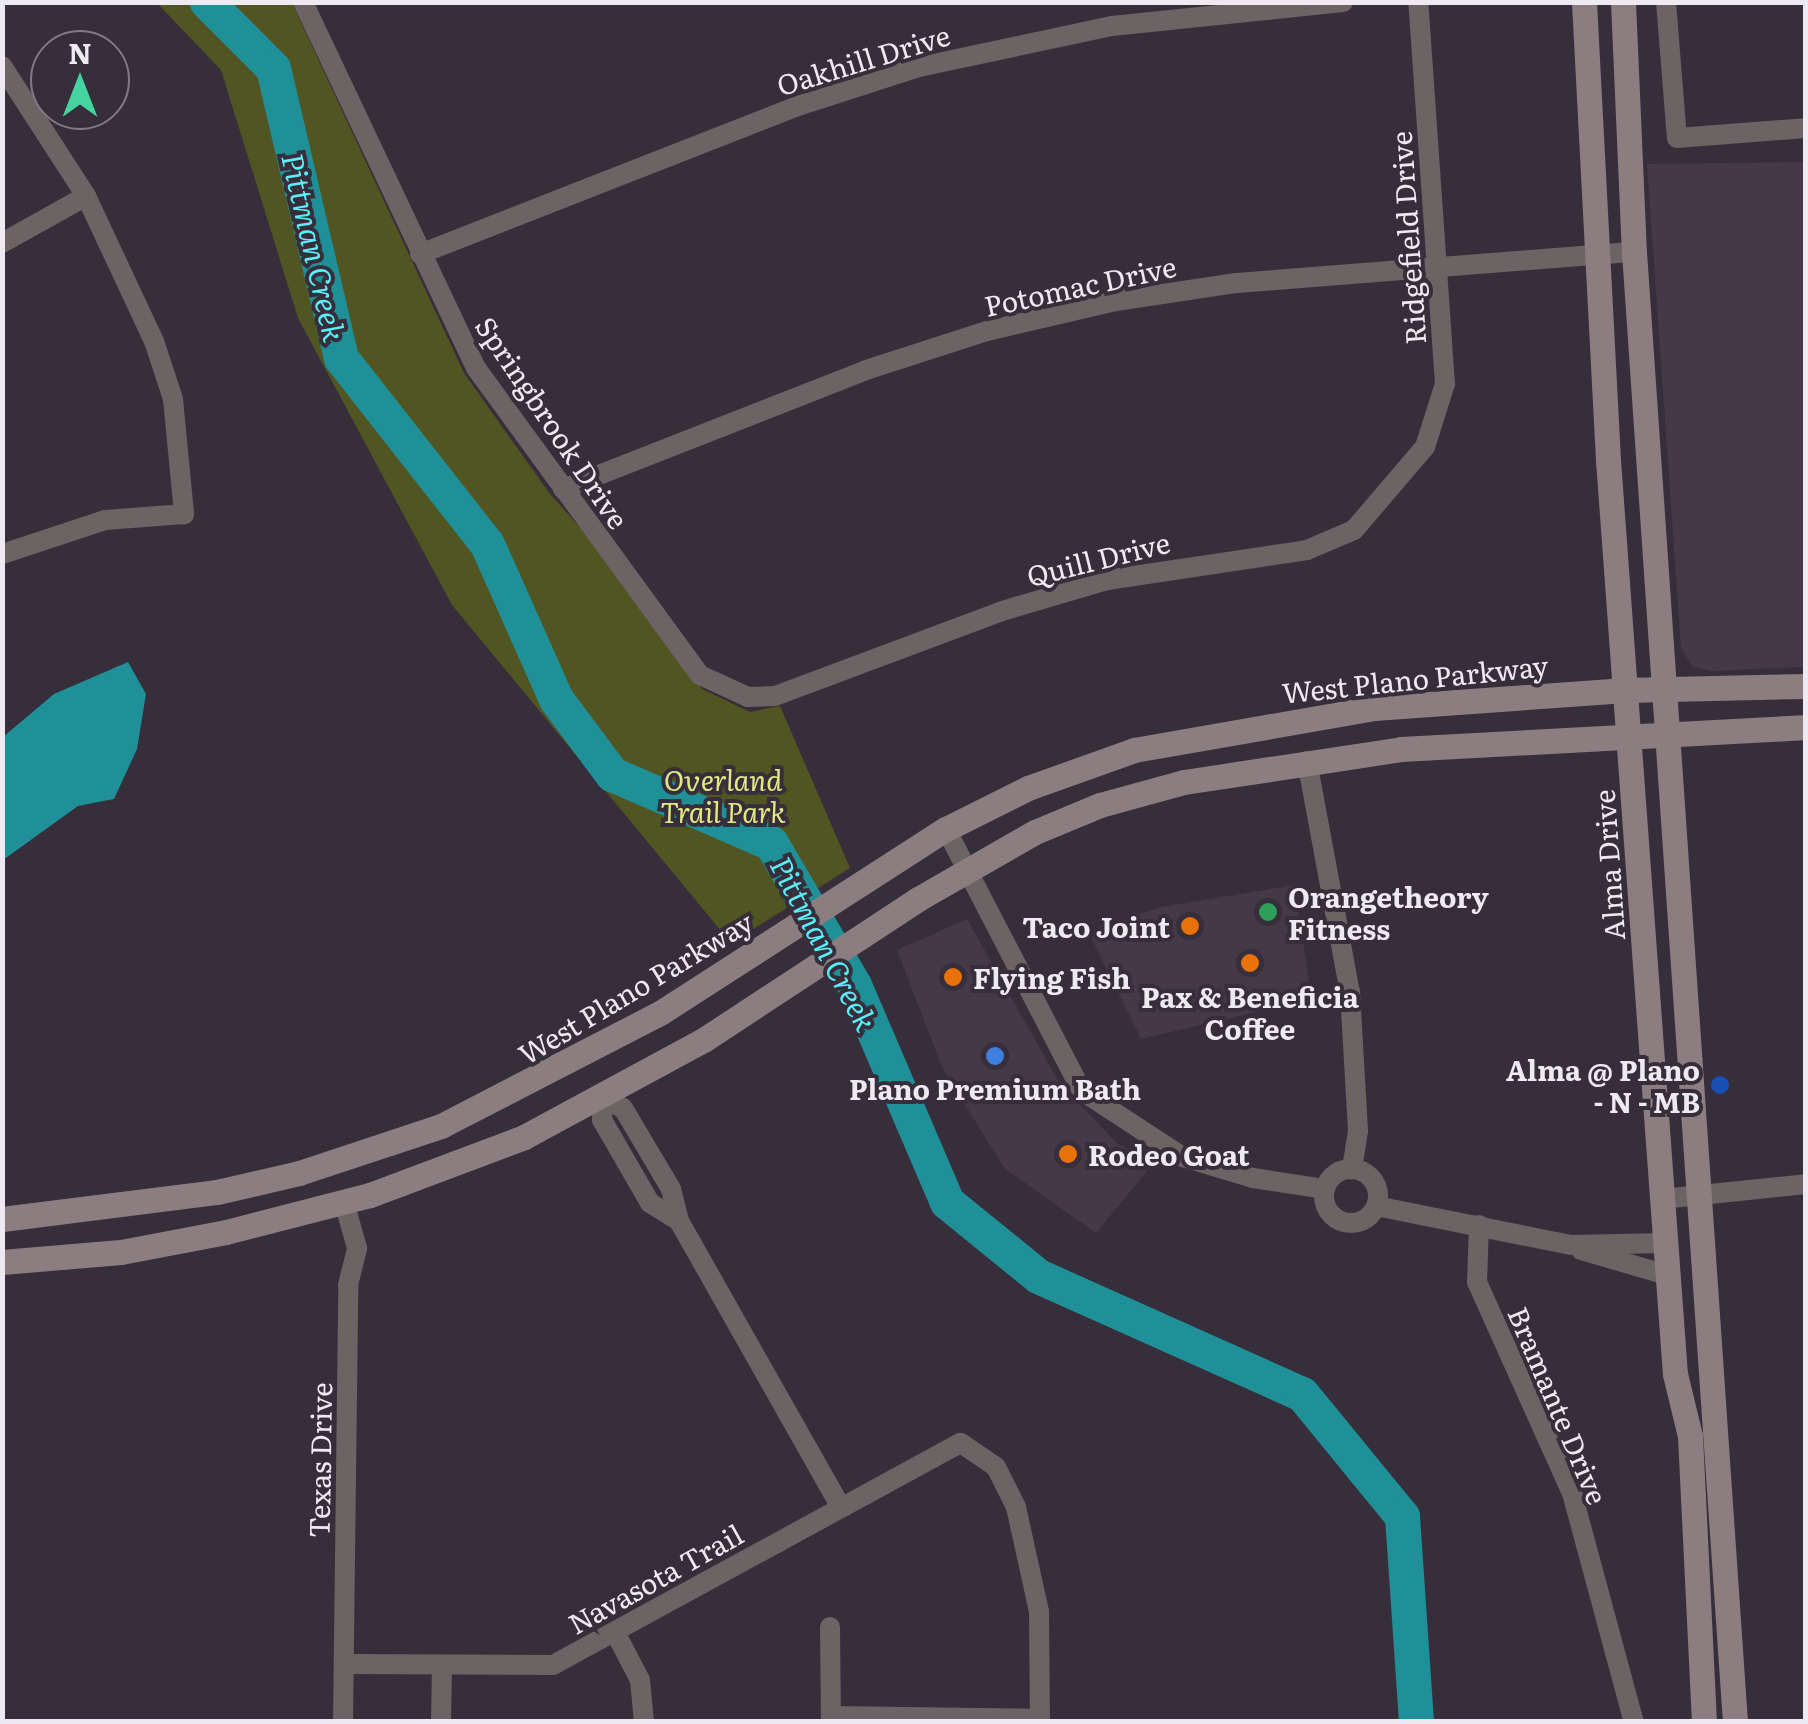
<!DOCTYPE html>
<style>
body{margin:0}
#map{position:relative;width:1808px;height:1724px;overflow:hidden;background:#372e3b;font-family:Literata,serif}
div>[style]{position:absolute}
.built>*{inset:0;background:#443849}
.green>*{inset:0;background:#515522}
.water>*{inset:0;background:#1f9098}
.river>*{height:35px;margin:-17.5px;padding:0 17.5px;transform-origin:17.5px;border-radius:17.5px;background:#1f9098}
.street>*{height:20px;margin:-10px;padding:0 10px;transform-origin:10px;border-radius:10px;background:#6c6364}
.street>.ring{margin:-10px;padding:0;box-sizing:content-box;background:none;border:20px solid #6c6364;border-radius:50%}
.secondary>*{height:25px;margin:-12.5px;padding:0 12.5px;transform-origin:12.5px;border-radius:12.5px;background:#8c7e80}
.dots>*{width:28px;height:28px;translate:-50% -50%;box-sizing:border-box;border:5px solid #372e3b;border-radius:50%}
span{translate:-50% -50%;white-space:nowrap;text-align:center;line-height:1.15;-webkit-text-stroke:8px #372e3b;paint-order:stroke}
.street-label{font-size:28px;color:#efe9f1}
.park-label{font-size:28px;color:#dfe884;font-style:italic}
.poi-label{font-size:28px;color:#efe9f1;font-weight:700}
.left{translate:0 -50%;text-align:left}
.right{translate:-100% -50%;text-align:right}
.water-label{font-size:30px;color:#5aeef8;font-style:italic}
.frame{position:absolute;inset:0;border:5px solid #efe9f1;pointer-events:none}
.north{position:absolute;left:30px;top:30px;width:100px;height:100px;box-sizing:border-box;background:#372e3b;border:2px solid #817984;border-radius:50%;rotate:0deg;font-size:28px;font-weight:700;line-height:40px;text-align:center;color:#efe9f1}
.north::after{content:'';display:block;margin:auto;width:35px;height:45px;background:#45d49f;clip-path:polygon(50% 0,100% 100%,50% 72%,0 100%)}
</style>
<div id="map">
<div class="built">
<i style="clip-path:polygon(1805px 162px,1805px 667px,1712px 671px,1693px 667px,1681px 648px,1647px 164px)"></i>
<i style="clip-path:polygon(1294px 885px,1312px 999px,1141px 1039px,1088px 931px,1161px 907px)"></i>
<i style="clip-path:polygon(967px 919px,1060px 1084px,1117px 1143px,1153px 1164px,1096px 1233px,1004px 1168px,942px 1067px,897px 950px)"></i>
</div>
<div class="green">
<i style="clip-path:polygon(157px 3px,292px 3px,464px 373px,550px 494px,643px 598px,702px 689px,750px 712px,780px 706px,850px 868px,731px 943px,452px 605px,298px 318px,221px 70px)"></i>
</div>
<div class="water">
<i style="clip-path:polygon(128px 662px,146px 694px,137px 749px,114px 799px,78px 806px,3px 860px,3px 737px,54px 694px)"></i>
</div>
<div class="river">
<i style="left:207px;top:2px;width:93px;rotate:45deg"></i>
<i style="left:273px;top:68px;width:298px;rotate:76.8deg"></i>
<i style="left:341px;top:358px;width:236px;rotate:51.9deg"></i>
<i style="left:487px;top:544px;width:170px;rotate:66deg"></i>
<i style="left:556px;top:699px;width:94px;rotate:53.3deg"></i>
<i style="left:612px;top:774px;width:173px;rotate:23.5deg"></i>
<i style="left:771px;top:843px;width:164px;rotate:59.7deg"></i>
<i style="left:854px;top:985px;width:236px;rotate:66.8deg"></i>
<i style="left:947px;top:1202px;width:117px;rotate:39.1deg"></i>
<i style="left:1038px;top:1276px;width:289px;rotate:24.1deg"></i>
<i style="left:1302px;top:1394px;width:158px;rotate:50.7deg"></i>
<i style="left:1402px;top:1516px;width:206px;rotate:86.1deg"></i>
</div>
<div class="street">
<i style="left:303px;top:2px;width:405px;rotate:64.7deg"></i>
<i style="left:476px;top:368px;width:380px;rotate:53.9deg"></i>
<i style="left:700px;top:675px;width:53px;rotate:24.6deg"></i>
<i style="left:748px;top:697px;width:27px;rotate:-2deg"></i>
<i style="left:775px;top:696px;width:242px;rotate:-20.5deg"></i>
<i style="left:1002px;top:611px;width:109px;rotate:-16.4deg"></i>
<i style="left:1107px;top:580px;width:202px;rotate:-8.5deg"></i>
<i style="left:1307px;top:550px;width:51px;rotate:-23.1deg"></i>
<i style="left:1354px;top:530px;width:109px;rotate:-49.5deg"></i>
<i style="left:1425px;top:447px;width:66px;rotate:-72.4deg"></i>
<i style="left:1445px;top:384px;width:383px;rotate:-94deg"></i>
<i style="left:1666px;top:2px;width:136px;rotate:85.4deg"></i>
<i style="left:1677px;top:138px;width:129px;rotate:-4.4deg"></i>
<i style="left:2px;top:66px;width:155px;rotate:57.1deg"></i>
<i style="left:86px;top:196px;width:160px;rotate:64.9deg"></i>
<i style="left:154px;top:341px;width:61px;rotate:71.9deg"></i>
<i style="left:173px;top:399px;width:116px;rotate:84.5deg"></i>
<i style="left:184px;top:514px;width:79px;rotate:175.7deg"></i>
<i style="left:105px;top:520px;width:108px;rotate:161.7deg"></i>
<i style="left:2px;top:243px;width:96px;rotate:-29.2deg"></i>
<i style="left:420px;top:254px;width:406px;rotate:-21.4deg"></i>
<i style="left:798px;top:106px;width:127px;rotate:-17.9deg"></i>
<i style="left:919px;top:67px;width:197px;rotate:-12deg"></i>
<i style="left:1112px;top:26px;width:232px;rotate:-5.9deg"></i>
<i style="left:563px;top:489px;width:326px;rotate:-21.4deg"></i>
<i style="left:866px;top:370px;width:127px;rotate:-17.9deg"></i>
<i style="left:987px;top:331px;width:132px;rotate:-13.1deg"></i>
<i style="left:1116px;top:301px;width:122px;rotate:-8.5deg"></i>
<i style="left:1237px;top:283px;width:398px;rotate:-4.5deg"></i>
<i style="left:1307px;top:761px;width:235px;rotate:79.5deg"></i>
<i style="left:1350px;top:992px;width:139px;rotate:86.7deg"></i>
<i style="left:1358px;top:1131px;width:39px;rotate:99deg"></i>
<i style="left:946px;top:829px;width:295px;rotate:62.6deg"></i>
<i style="left:1082px;top:1091px;width:121px;rotate:33.2deg"></i>
<i style="left:1183px;top:1157px;width:73px;rotate:16.7deg"></i>
<i style="left:1253px;top:1178px;width:73px;rotate:8.7deg"></i>
<i class="ring" style="left:1324px;top:1169px;width:34px;height:34px"></i>
<i style="left:1662px;top:1199px;width:145px;rotate:-5.9deg"></i>
<i style="left:1376px;top:1206px;width:199px;rotate:11.3deg"></i>
<i style="left:1571px;top:1245px;width:94px;rotate:-1.2deg"></i>
<i style="left:679px;top:1221px;width:34px;rotate:-148deg"></i>
<i style="left:650px;top:1203px;width:96px;rotate:-120deg"></i>
<i style="left:602px;top:1120px;width:22px;rotate:-87deg"></i>
<i style="left:603px;top:1098px;width:22px;rotate:27deg"></i>
<i style="left:623px;top:1108px;width:94px;rotate:59.3deg"></i>
<i style="left:671px;top:1189px;width:33px;rotate:76deg"></i>
<i style="left:679px;top:1221px;width:326px;rotate:60.5deg"></i>
<i style="left:1479px;top:1225px;width:57px;rotate:92deg"></i>
<i style="left:1477px;top:1282px;width:231px;rotate:65.8deg"></i>
<i style="left:1572px;top:1493px;width:237px;rotate:74.9deg"></i>
<i style="left:1581px;top:1250px;width:90px;rotate:16.2deg"></i>
<i style="left:830px;top:1627px;width:95px;rotate:89.4deg"></i>
<i style="left:615px;top:1632px;width:54px;rotate:62.5deg"></i>
<i style="left:640px;top:1680px;width:42px;rotate:84.6deg"></i>
<i style="left:344px;top:1664px;width:209px;rotate:0.3deg"></i>
<i style="left:553px;top:1665px;width:464px;rotate:-28.6deg"></i>
<i style="left:961px;top:1443px;width:42px;rotate:34.4deg"></i>
<i style="left:996px;top:1467px;width:45px;rotate:63.4deg"></i>
<i style="left:1016px;top:1507px;width:107px;rotate:77.6deg"></i>
<i style="left:1039px;top:1612px;width:110px;rotate:89.5deg"></i>
<i style="left:831px;top:1716px;width:209px;rotate:0.8deg"></i>
<i style="left:343px;top:1722px;width:437px;rotate:-89.3deg"></i>
<i style="left:348px;top:1285px;width:38px;rotate:-76deg"></i>
<i style="left:357px;top:1248px;width:48px;rotate:-105.8deg"></i>
<i style="left:441px;top:1722px;width:57px;rotate:-89deg"></i>
</div>
<div class="secondary">
<i style="left:1584px;top:2px;width:459px;rotate:87deg"></i>
<i style="left:1608px;top:460px;width:916px;rotate:85.81deg"></i>
<i style="left:1675px;top:1374px;width:64px;rotate:76.4deg"></i>
<i style="left:1690px;top:1436px;width:286px;rotate:87.2deg"></i>
<i style="left:1623px;top:2px;width:250px;rotate:87.5deg"></i>
<i style="left:1634px;top:252px;width:1473px;rotate:86.07deg"></i>
<i style="left:2px;top:1219px;width:217px;rotate:-7.2deg"></i>
<i style="left:217px;top:1192px;width:84px;rotate:-13deg"></i>
<i style="left:299px;top:1173px;width:150px;rotate:-18.3deg"></i>
<i style="left:441px;top:1126px;width:246px;rotate:-27.3deg"></i>
<i style="left:660px;top:1013px;width:340px;rotate:-32.8deg"></i>
<i style="left:946px;top:829px;width:92px;rotate:-26.6deg"></i>
<i style="left:1028px;top:788px;width:113px;rotate:-19.7deg"></i>
<i style="left:1134px;top:750px;width:244px;rotate:-9.9deg"></i>
<i style="left:1374px;top:708px;width:252px;rotate:-4.1deg"></i>
<i style="left:1625px;top:690px;width:181px;rotate:-1.3deg"></i>
<i style="left:2px;top:1262px;width:119px;rotate:-4.8deg"></i>
<i style="left:121px;top:1252px;width:107px;rotate:-10.8deg"></i>
<i style="left:226px;top:1232px;width:149px;rotate:-14.4deg"></i>
<i style="left:370px;top:1195px;width:165px;rotate:-20.6deg"></i>
<i style="left:524px;top:1137px;width:206px;rotate:-28.4deg"></i>
<i style="left:705px;top:1039px;width:255px;rotate:-33.3deg"></i>
<i style="left:918px;top:899px;width:135px;rotate:-29.8deg"></i>
<i style="left:1035px;top:832px;width:70px;rotate:-22.6deg"></i>
<i style="left:1100px;top:805px;width:87px;rotate:-15.3deg"></i>
<i style="left:1184px;top:782px;width:219px;rotate:-8.6deg"></i>
<i style="left:1401px;top:749px;width:406px;rotate:-3.1deg"></i>
</div>
<div class="dots">
<i style="left:1268px;top:912px;background:#2e9e5b"></i>
<i style="left:1190px;top:926px;background:#e8710a"></i>
<i style="left:1250px;top:963px;background:#e8710a"></i>
<i style="left:953px;top:977px;background:#e8710a"></i>
<i style="left:995px;top:1056px;background:#3f7fe0"></i>
<i style="left:1720px;top:1085px;background:#1a4fb4"></i>
<i style="left:1068px;top:1154px;background:#e8710a"></i>
</div>
<div class="street-label">
<span style="left:863px;top:59px;rotate:-17deg">Oakhill Drive</span>
<span style="left:1407px;top:238px;rotate:-94deg">Ridgefield Drive</span>
<span style="left:1080px;top:285px;rotate:-12deg">Potomac Drive</span>
<span style="left:553px;top:422px;rotate:56deg">Springbrook Drive</span>
<span style="left:1098px;top:558px;rotate:-14deg">Quill Drive</span>
<span style="left:1415px;top:678px;rotate:-6deg">West Plano Parkway</span>
<span style="left:1608px;top:865px;rotate:-94deg">Alma Drive</span>
<span style="left:635px;top:987px;rotate:-31deg">West Plano Parkway</span>
<span style="left:1559px;top:1405px;rotate:67deg">Bramante Drive</span>
<span style="left:319px;top:1460px;rotate:-89deg">Texas Drive</span>
<span style="left:655px;top:1578px;rotate:-29deg">Navasota Trail</span>
</div>
<div class="park-label">
<span style="left:723px;top:795px">Overland<br>Trail Park</span>
</div>
<div class="poi-label">
<span class="left" style="left:1288px;top:912px">Orangetheory<br>Fitness</span>
<span class="right" style="left:1170px;top:926px">Taco Joint</span>
<span class="left" style="left:973px;top:977px">Flying Fish</span>
<span style="left:1250px;top:1012px">Pax &amp; Beneficia<br>Coffee</span>
<span class="right" style="left:1700px;top:1085px">Alma @ Plano<br>- N - MB</span>
<span style="left:995px;top:1088px">Plano Premium Bath</span>
<span class="left" style="left:1088px;top:1154px">Rodeo Goat</span>
</div>
<div class="water-label">
<span style="left:315px;top:247px;rotate:77deg">Pittman Creek</span>
<span style="left:825px;top:943px;rotate:62deg">Pittman Creek</span>
</div>
<div class="frame"></div>
<div class="north">N</div>
</div>
